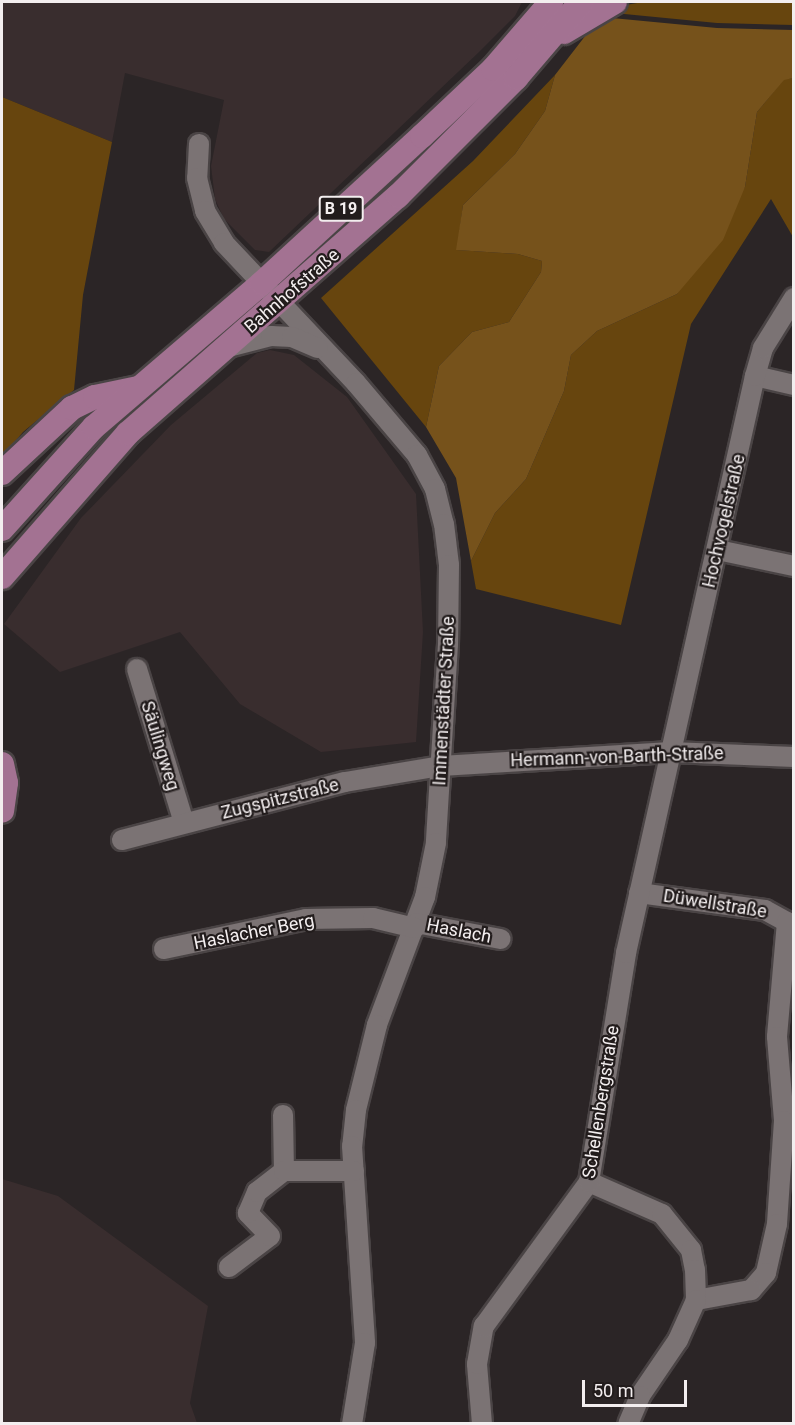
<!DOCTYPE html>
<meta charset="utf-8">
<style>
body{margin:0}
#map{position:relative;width:795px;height:1425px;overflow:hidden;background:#2b2526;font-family:Roboto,sans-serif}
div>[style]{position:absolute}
.built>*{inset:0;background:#392d2e}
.green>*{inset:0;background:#67450e}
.forest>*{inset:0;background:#76521b}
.roads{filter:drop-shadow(2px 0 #4a4445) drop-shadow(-2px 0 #4a4445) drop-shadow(0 2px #4a4445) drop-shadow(0 -2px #4a4445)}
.minor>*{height:20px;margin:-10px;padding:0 10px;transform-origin:10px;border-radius:10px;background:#7b7374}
.major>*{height:24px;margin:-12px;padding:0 12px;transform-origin:12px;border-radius:12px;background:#a37292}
span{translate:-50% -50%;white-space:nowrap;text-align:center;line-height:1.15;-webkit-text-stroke:4.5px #221c1c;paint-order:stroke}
.shield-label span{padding:2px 4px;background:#221c1c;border:2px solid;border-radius:4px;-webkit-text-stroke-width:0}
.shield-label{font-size:16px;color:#f3eeef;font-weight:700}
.street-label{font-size:18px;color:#f3eeef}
.frame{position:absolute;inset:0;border:3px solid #f3eeef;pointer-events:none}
.scale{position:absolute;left:582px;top:1380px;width:105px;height:27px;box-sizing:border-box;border:3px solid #f3eeef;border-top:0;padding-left:8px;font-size:18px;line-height:21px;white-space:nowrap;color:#f3eeef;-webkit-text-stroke:4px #221c1c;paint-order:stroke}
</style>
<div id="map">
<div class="built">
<i style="clip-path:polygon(2px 2px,522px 2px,515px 16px,478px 53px,269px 252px,255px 250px,224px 219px,215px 199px,211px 166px,224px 100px,125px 73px,112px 142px,2px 97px)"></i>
<i style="clip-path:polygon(270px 350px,294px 355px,347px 397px,416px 494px,423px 632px,416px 742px,321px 752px,240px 704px,180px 632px,60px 672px,4px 624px,81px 518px,171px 425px,257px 353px)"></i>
<i style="clip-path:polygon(2px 1179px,58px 1196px,208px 1306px,190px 1403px,197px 1423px,2px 1423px)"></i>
</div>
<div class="green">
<i style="clip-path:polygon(643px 2px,793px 3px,793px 25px,717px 23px,614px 13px,614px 7px)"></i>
<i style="clip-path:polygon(555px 75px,545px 111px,515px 154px,463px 205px,457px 250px,518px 254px,542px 261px,541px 272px,509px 322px,472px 332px,439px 366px,426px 427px,321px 298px,473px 161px)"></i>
<i style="clip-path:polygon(793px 78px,793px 237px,771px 199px,691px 324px,621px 625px,476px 589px,471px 561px,495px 513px,526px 479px,564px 391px,571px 355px,597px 331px,677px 294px,745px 187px,757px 112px,784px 79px)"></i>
<i style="clip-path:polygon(2px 97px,112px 142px,83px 295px,74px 390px,23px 432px,2px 457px)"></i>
</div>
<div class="forest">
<i style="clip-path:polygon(612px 18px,717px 28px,793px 30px,793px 78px,784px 80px,757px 112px,745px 187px,723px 240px,677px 294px,597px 331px,571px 355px,564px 391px,526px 479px,495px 513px,471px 561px,456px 478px,426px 427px,439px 366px,472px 332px,509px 322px,541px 272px,542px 261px,518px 254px,456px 250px,463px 205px,515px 154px,545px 111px,555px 75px,589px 31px)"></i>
</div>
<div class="roads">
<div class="minor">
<i style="left:199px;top:144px;width:34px;rotate:93deg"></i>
<i style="left:197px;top:178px;width:34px;rotate:76deg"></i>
<i style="left:205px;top:211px;width:37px;rotate:59deg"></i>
<i style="left:224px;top:243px;width:192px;rotate:46.7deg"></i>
<i style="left:356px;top:383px;width:94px;rotate:49.7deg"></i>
<i style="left:417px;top:455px;width:38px;rotate:62deg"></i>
<i style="left:435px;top:489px;width:36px;rotate:76deg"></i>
<i style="left:444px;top:524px;width:41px;rotate:83deg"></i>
<i style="left:449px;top:565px;width:79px;rotate:90.7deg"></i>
<i style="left:448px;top:644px;width:199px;rotate:93.5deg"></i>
<i style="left:436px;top:843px;width:55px;rotate:101.5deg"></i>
<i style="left:425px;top:897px;width:137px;rotate:110.6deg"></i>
<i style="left:377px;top:1025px;width:88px;rotate:103.9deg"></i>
<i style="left:356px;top:1110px;width:36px;rotate:96deg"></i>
<i style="left:352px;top:1146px;width:197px;rotate:86.2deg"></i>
<i style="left:365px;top:1343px;width:82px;rotate:99.1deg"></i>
<i style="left:228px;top:347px;width:44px;rotate:-14.3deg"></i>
<i style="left:271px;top:336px;width:21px;rotate:3deg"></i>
<i style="left:292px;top:337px;width:28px;rotate:23deg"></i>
<i style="left:755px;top:376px;width:40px;rotate:13deg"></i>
<i style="left:718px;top:550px;width:78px;rotate:11.9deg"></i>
<i style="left:137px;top:669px;width:161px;rotate:73deg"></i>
<i style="left:122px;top:840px;width:230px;rotate:-14.6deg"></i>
<i style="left:345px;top:782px;width:97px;rotate:-9.5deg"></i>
<i style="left:441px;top:766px;width:230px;rotate:-3.5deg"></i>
<i style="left:671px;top:752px;width:123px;rotate:2.3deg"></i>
<i style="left:639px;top:893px;width:127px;rotate:7.7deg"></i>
<i style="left:765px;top:910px;width:25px;rotate:29deg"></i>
<i style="left:787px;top:922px;width:115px;rotate:95deg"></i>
<i style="left:777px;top:1037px;width:84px;rotate:85.2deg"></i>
<i style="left:784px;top:1121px;width:103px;rotate:93.9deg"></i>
<i style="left:777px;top:1224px;width:50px;rotate:102.7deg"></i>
<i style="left:766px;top:1273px;width:23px;rotate:131deg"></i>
<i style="left:751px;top:1290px;width:56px;rotate:169.7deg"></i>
<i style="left:416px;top:923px;width:86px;rotate:10.7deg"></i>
<i style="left:164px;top:949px;width:145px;rotate:-11.9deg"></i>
<i style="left:306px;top:919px;width:67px;rotate:-0.9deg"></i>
<i style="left:373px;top:918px;width:43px;rotate:13.4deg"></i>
<i style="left:283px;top:1115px;width:56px;rotate:89deg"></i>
<i style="left:589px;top:1182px;width:80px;rotate:23.7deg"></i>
<i style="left:662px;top:1214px;width:46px;rotate:51.1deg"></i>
<i style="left:691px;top:1250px;width:20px;rotate:79deg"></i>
<i style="left:695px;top:1270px;width:30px;rotate:88deg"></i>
<i style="left:696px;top:1300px;width:44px;rotate:114.2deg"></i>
<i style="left:678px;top:1340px;width:68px;rotate:124.2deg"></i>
<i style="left:640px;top:1396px;width:30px;rotate:113deg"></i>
<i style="left:229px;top:1267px;width:51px;rotate:-37.1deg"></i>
<i style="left:270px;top:1236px;width:32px;rotate:-134deg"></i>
<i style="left:248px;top:1213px;width:23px;rotate:-67deg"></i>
<i style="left:257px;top:1192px;width:34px;rotate:-38deg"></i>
<i style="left:284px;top:1171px;width:70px"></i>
<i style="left:482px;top:1424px;width:60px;rotate:-94.8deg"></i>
<i style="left:477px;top:1364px;width:39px;rotate:-80deg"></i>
<i style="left:484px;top:1326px;width:178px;rotate:-53.9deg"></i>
<i style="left:589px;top:1182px;width:232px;rotate:-80.8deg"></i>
<i style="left:626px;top:953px;width:591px;rotate:-77.4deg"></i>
<i style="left:755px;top:376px;width:29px;rotate:-74deg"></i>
<i style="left:763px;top:348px;width:59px;rotate:-58.2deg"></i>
</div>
<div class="major">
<i style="left:564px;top:32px;width:59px;rotate:-30.5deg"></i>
<i style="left:2px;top:473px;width:96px;rotate:-42.9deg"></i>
<i style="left:72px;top:408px;width:25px;rotate:-26deg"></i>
<i style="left:95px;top:397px;width:44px;rotate:-11.8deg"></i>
<i style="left:2px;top:529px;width:137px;rotate:-48deg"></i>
<i style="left:94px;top:427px;width:221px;rotate:-40.6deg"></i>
<i style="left:262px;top:283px;width:217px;rotate:-42.6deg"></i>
<i style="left:422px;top:136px;width:98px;rotate:-43.3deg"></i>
<i style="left:493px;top:69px;width:89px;rotate:-49.1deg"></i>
<i style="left:2px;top:577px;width:191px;rotate:-48.8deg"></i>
<i style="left:128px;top:433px;width:359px;rotate:-41.3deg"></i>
<i style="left:398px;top:196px;width:167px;rotate:-45deg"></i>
<i style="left:516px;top:78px;width:100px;rotate:-49.5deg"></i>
<i style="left:2px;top:764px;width:19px;rotate:78deg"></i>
<i style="left:6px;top:783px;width:28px;rotate:98deg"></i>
</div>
</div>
<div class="shield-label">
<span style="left:341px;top:209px">B 19</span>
</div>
<div class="street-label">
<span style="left:292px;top:291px;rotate:-41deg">Bahnhofstraße</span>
<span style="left:724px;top:521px;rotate:-77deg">Hochvogelstraße</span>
<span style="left:444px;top:701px;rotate:-87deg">Immenstädter Straße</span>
<span style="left:160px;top:746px;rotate:73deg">Säulingweg</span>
<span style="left:617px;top:757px;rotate:-2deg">Hermann-von-Barth-Straße</span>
<span style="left:280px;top:799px;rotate:-14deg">Zugspitzstraße</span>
<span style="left:715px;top:904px;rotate:9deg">Düwellstraße</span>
<span style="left:459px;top:931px;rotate:11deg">Haslach</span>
<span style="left:254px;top:932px;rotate:-11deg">Haslacher Berg</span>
<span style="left:601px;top:1102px;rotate:-81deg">Schellenbergstraße</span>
</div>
<div class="frame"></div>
<div class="scale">50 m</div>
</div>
